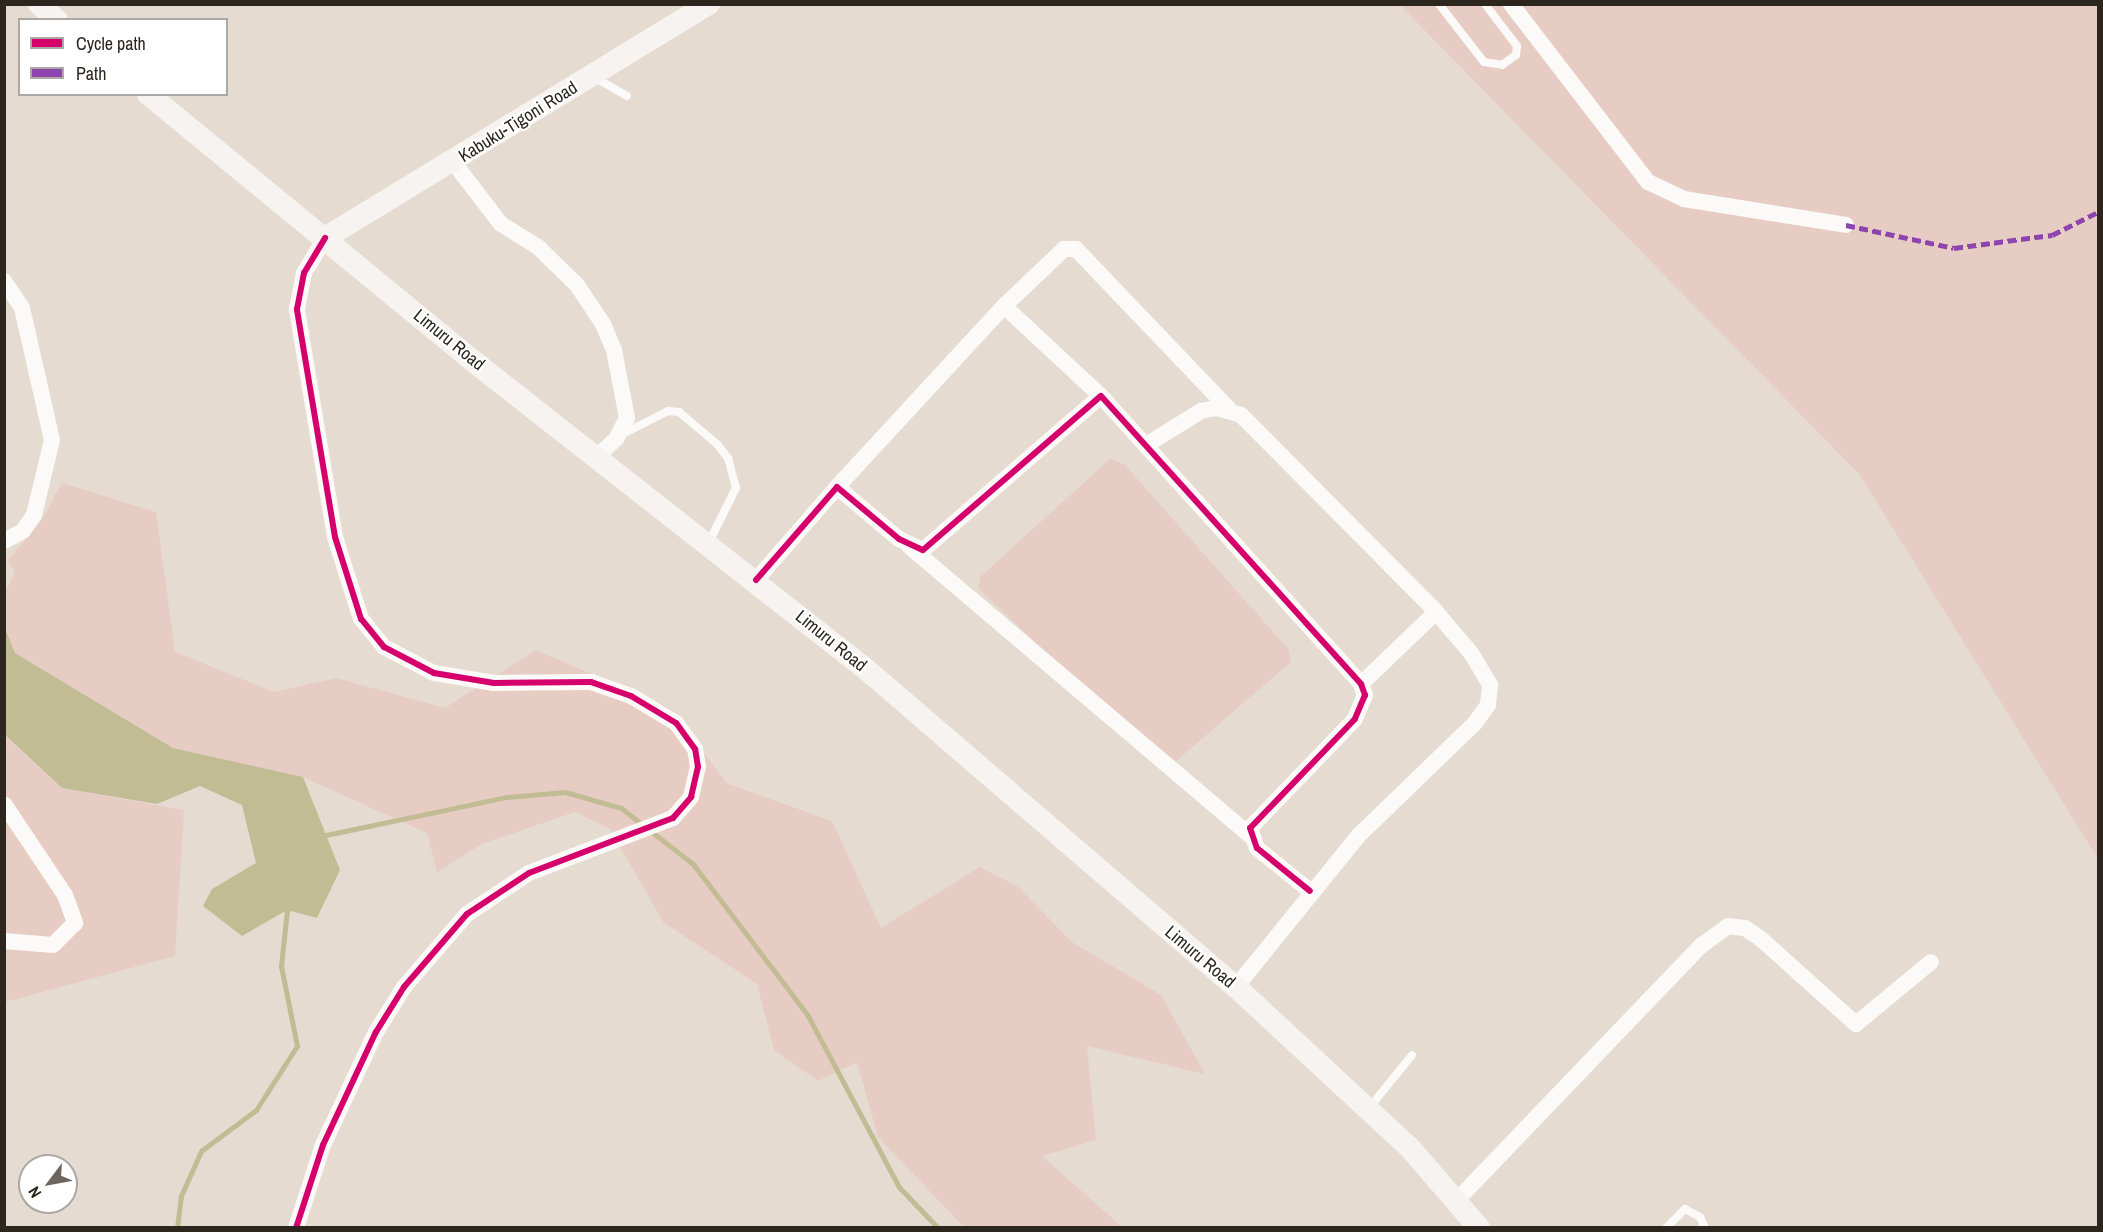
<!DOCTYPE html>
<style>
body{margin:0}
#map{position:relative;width:2103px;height:1232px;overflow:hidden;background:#e5dbd1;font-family:"Archivo Narrow",sans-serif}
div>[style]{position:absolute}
.green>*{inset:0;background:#e7ccc3}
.water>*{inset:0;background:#c2bc94}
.stream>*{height:5px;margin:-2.5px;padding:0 2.5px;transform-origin:2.5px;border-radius:2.5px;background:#c2bc94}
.service>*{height:8px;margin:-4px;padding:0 4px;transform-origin:4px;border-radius:4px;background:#fbfaf8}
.minor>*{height:16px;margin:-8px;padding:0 8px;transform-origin:8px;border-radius:8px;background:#fbfaf8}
.secondary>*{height:22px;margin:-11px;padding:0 11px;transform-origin:11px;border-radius:11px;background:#f7f3f0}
.quiet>*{height:4.5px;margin-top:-2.25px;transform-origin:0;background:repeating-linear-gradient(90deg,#8e44ad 0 9px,transparent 0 13.5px)}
.cycleway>*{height:6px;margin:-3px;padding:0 3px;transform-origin:3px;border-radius:3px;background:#d6006c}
span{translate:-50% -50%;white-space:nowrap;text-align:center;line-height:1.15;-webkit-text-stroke:4.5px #fff;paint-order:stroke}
.street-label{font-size:18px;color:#2c261f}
.frame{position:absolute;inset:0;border:6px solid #2c261f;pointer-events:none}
.legend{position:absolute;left:18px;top:18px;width:210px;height:78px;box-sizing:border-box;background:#fff;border:2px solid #aba8a5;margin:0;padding:8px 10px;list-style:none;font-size:18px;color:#2c261f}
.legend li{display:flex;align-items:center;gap:12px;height:30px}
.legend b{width:30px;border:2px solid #aba8a5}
.north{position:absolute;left:18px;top:1154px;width:60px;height:60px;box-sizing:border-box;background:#fff;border:2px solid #aba8a5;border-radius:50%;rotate:238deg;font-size:16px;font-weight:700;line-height:24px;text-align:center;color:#2c261f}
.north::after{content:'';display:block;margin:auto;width:21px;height:27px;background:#6d655d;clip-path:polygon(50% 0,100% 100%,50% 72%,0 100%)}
</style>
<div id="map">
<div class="green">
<i style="clip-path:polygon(1400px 5px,2098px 5px,2098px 859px,1860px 475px)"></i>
<i style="clip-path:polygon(1110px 459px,1124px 464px,1289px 650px,1291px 662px,1168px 768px,979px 589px,980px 577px)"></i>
<i style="clip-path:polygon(62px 483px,156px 512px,175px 652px,274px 692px,336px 678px,445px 708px,536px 650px,668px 707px,728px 784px,832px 821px,881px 928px,980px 867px,1018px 887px,1072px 942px,1161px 995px,1205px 1074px,1087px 1046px,1096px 1140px,1042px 1156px,1122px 1227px,964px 1227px,878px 1137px,857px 1062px,818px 1081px,774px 1050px,757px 984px,663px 922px,610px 829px,575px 812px,482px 844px,437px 872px,427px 833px,303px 777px,173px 748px,15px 653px,5px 625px,5px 592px,15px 573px,8px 560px,42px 520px)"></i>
<i style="clip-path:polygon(4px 735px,62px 788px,184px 810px,175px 956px,5px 1002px)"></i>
</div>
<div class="water">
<i style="clip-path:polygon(4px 625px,15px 653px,173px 748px,303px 777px,340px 870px,317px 918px,287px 910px,242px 936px,203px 906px,212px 889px,256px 863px,242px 805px,200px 786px,157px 804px,62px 788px,5px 735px)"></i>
</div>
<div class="stream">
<i style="left:326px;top:835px;width:185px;rotate:-11.9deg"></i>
<i style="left:507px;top:797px;width:58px;rotate:-4.9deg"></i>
<i style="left:565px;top:792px;width:58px;rotate:15.9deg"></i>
<i style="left:621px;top:808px;width:91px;rotate:37.9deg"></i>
<i style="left:693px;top:864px;width:188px;rotate:52.8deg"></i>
<i style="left:807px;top:1014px;width:196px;rotate:62deg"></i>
<i style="left:899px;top:1187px;width:57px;rotate:46.4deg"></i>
<i style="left:177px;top:1228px;width:32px;rotate:-83deg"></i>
<i style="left:181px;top:1196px;width:49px;rotate:-66deg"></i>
<i style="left:201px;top:1151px;width:69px;rotate:-36.7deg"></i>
<i style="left:256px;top:1110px;width:76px;rotate:-57.4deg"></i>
<i style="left:297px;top:1046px;width:82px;rotate:-101.3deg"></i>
<i style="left:281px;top:966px;width:56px;rotate:-83.9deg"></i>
</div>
<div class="service">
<i style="left:1439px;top:4px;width:73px;rotate:52.2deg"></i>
<i style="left:1484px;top:62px;width:18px;rotate:9deg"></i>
<i style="left:1502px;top:65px;width:17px;rotate:-36deg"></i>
<i style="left:1516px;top:55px;width:9px;rotate:-84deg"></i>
<i style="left:1517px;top:46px;width:53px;rotate:-127.3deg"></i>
<i style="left:594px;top:77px;width:38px;rotate:30deg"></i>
<i style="left:623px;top:434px;width:51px;rotate:-27.1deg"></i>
<i style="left:668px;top:411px;width:11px;rotate:5deg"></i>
<i style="left:679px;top:412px;width:50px;rotate:40.1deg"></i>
<i style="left:717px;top:444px;width:18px;rotate:52deg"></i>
<i style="left:728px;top:458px;width:31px;rotate:75deg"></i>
<i style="left:736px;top:488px;width:60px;rotate:116.6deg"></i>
<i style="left:1369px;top:1108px;width:68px;rotate:-50.9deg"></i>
<i style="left:1666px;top:1228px;width:27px;rotate:-45deg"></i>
<i style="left:1685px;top:1209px;width:17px;rotate:28deg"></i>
<i style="left:1700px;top:1217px;width:12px;rotate:66deg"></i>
</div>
<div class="minor">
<i style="left:1511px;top:4px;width:225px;rotate:52.4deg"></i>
<i style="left:1648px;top:182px;width:40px;rotate:25deg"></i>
<i style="left:1684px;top:199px;width:164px;rotate:9.1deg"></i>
<i style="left:454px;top:163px;width:77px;rotate:52.4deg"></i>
<i style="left:501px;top:224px;width:44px;rotate:31.9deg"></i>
<i style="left:538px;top:247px;width:54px;rotate:44.3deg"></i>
<i style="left:577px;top:285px;width:47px;rotate:56.3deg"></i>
<i style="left:603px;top:324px;width:28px;rotate:67deg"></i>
<i style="left:614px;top:350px;width:69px;rotate:79.2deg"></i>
<i style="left:627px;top:418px;width:22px;rotate:117deg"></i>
<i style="left:617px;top:438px;width:26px;rotate:137deg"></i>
<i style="left:4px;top:281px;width:32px;rotate:56deg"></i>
<i style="left:22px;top:308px;width:135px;rotate:77.2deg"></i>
<i style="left:52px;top:440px;width:77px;rotate:103.5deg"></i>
<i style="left:34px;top:515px;width:19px;rotate:125deg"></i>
<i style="left:23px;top:531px;width:21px;rotate:152deg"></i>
<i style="left:1004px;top:306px;width:83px;rotate:-43.5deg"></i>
<i style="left:1064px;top:249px;width:12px"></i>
<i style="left:1076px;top:249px;width:221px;rotate:46.3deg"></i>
<i style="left:1146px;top:445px;width:65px;rotate:-31.7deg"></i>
<i style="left:1201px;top:411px;width:16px;rotate:-11deg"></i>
<i style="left:1217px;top:408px;width:25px;rotate:16deg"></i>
<i style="left:1241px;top:415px;width:269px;rotate:45.2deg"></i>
<i style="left:1431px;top:606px;width:62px;rotate:49.6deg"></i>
<i style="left:1471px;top:653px;width:37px;rotate:59deg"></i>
<i style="left:1490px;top:685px;width:20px;rotate:96deg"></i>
<i style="left:1488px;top:705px;width:24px;rotate:126deg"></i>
<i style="left:1474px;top:724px;width:160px;rotate:136deg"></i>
<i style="left:1359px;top:835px;width:196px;rotate:129deg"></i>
<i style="left:837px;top:487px;width:246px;rotate:-47.3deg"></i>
<i style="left:1004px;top:306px;width:132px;rotate:42.9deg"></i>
<i style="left:910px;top:547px;width:445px;rotate:40.3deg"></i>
<i style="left:756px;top:580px;width:123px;rotate:-48.9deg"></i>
<i style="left:837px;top:487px;width:81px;rotate:40deg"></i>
<i style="left:899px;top:539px;width:26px;rotate:25deg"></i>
<i style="left:923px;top:550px;width:235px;rotate:-40.9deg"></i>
<i style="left:1101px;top:396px;width:388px;rotate:47.9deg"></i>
<i style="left:1361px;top:684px;width:12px;rotate:70deg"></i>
<i style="left:1365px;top:695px;width:26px;rotate:113deg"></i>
<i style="left:1355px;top:719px;width:151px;rotate:133.9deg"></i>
<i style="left:1250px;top:828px;width:21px;rotate:71deg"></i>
<i style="left:1257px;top:848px;width:68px;rotate:39.1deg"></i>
<i style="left:1361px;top:684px;width:104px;rotate:-43.8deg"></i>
<i style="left:4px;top:804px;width:110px;rotate:56.2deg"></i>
<i style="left:65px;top:895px;width:30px;rotate:70deg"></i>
<i style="left:75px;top:923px;width:31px;rotate:135deg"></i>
<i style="left:53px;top:945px;width:49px;rotate:-175.3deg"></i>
<i style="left:1458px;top:1199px;width:352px;rotate:-46.2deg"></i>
<i style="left:1702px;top:945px;width:32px;rotate:-36deg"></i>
<i style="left:1728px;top:926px;width:17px;rotate:7deg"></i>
<i style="left:1745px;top:928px;width:18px;rotate:34deg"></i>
<i style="left:1760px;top:938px;width:129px;rotate:41.9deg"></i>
<i style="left:1856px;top:1024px;width:97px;rotate:-39.6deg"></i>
<i style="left:296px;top:1228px;width:87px;rotate:-72deg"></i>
<i style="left:323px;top:1145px;width:125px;rotate:-64.9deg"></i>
<i style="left:376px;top:1032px;width:53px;rotate:-58.1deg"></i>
<i style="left:404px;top:987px;width:96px;rotate:-49.2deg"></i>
<i style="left:467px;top:914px;width:74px;rotate:-33.5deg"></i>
<i style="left:529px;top:873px;width:154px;rotate:-20.9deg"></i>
<i style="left:673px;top:818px;width:28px;rotate:-49deg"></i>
<i style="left:691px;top:797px;width:31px;rotate:-77deg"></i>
<i style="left:698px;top:767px;width:18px;rotate:-99deg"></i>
<i style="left:695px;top:749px;width:32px;rotate:-126deg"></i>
<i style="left:676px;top:723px;width:52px;rotate:-149deg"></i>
<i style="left:631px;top:696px;width:42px;rotate:-160.7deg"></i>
<i style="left:591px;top:682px;width:97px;rotate:179.4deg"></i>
<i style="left:494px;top:683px;width:61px;rotate:-170.5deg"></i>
<i style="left:434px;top:673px;width:56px;rotate:-152.5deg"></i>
<i style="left:384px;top:647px;width:36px;rotate:-129deg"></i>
<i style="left:361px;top:619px;width:86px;rotate:-107.6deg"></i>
<i style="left:335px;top:537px;width:231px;rotate:-99.5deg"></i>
<i style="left:297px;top:309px;width:37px;rotate:-79deg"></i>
<i style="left:304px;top:273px;width:41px;rotate:-59deg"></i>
</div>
<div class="secondary">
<i style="left:39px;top:4px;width:24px;rotate:42deg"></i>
<i style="left:148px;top:94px;width:421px;rotate:39.4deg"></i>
<i style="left:473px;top:361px;width:501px;rotate:38.11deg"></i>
<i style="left:867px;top:670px;width:486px;rotate:40.7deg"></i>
<i style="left:1236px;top:987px;width:237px;rotate:42.8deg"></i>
<i style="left:1410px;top:1148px;width:106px;rotate:49.2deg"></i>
<i style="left:325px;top:238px;width:450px;rotate:-31.4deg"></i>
</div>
<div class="quiet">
<i style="left:1846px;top:225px;width:110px;rotate:12deg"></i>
<i style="left:1954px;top:248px;width:99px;rotate:-7.6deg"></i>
<i style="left:2052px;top:235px;width:51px;rotate:-26.6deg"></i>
</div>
<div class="cycleway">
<i style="left:756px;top:580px;width:123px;rotate:-48.9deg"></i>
<i style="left:837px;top:487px;width:81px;rotate:40deg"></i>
<i style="left:899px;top:539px;width:26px;rotate:25deg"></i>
<i style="left:923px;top:550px;width:235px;rotate:-40.9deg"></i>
<i style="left:1101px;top:396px;width:388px;rotate:47.9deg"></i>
<i style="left:1361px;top:684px;width:12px;rotate:70deg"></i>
<i style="left:1365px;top:695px;width:26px;rotate:113deg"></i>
<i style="left:1355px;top:719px;width:151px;rotate:133.9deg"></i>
<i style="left:1250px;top:828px;width:21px;rotate:71deg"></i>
<i style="left:1257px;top:848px;width:68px;rotate:39.1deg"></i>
<i style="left:296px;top:1228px;width:87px;rotate:-72deg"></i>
<i style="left:323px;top:1145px;width:125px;rotate:-64.9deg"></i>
<i style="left:376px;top:1032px;width:53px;rotate:-58.1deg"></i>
<i style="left:404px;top:987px;width:96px;rotate:-49.2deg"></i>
<i style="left:467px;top:914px;width:74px;rotate:-33.5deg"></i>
<i style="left:529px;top:873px;width:154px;rotate:-20.9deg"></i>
<i style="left:673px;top:818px;width:28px;rotate:-49deg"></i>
<i style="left:691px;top:797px;width:31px;rotate:-77deg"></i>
<i style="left:698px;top:767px;width:18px;rotate:-99deg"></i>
<i style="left:695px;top:749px;width:32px;rotate:-126deg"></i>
<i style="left:676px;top:723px;width:52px;rotate:-149deg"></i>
<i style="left:631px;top:696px;width:42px;rotate:-160.7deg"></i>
<i style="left:591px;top:682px;width:97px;rotate:179.4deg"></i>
<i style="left:494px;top:683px;width:61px;rotate:-170.5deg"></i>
<i style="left:434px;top:673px;width:56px;rotate:-152.5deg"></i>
<i style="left:384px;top:647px;width:36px;rotate:-129deg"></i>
<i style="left:361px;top:619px;width:86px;rotate:-107.6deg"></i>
<i style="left:335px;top:537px;width:231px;rotate:-99.5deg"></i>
<i style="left:297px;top:309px;width:37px;rotate:-79deg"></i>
<i style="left:304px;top:273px;width:41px;rotate:-59deg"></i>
</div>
<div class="street-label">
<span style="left:518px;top:122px;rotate:-32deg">Kabuku-Tigoni Road</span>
<span style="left:449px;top:340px;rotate:39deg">Limuru Road</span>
<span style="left:831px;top:641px;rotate:39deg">Limuru Road</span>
<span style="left:1200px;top:957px;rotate:40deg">Limuru Road</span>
</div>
<div class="frame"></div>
<ul class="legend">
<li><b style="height:8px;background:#d6006c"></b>Cycle path</li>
<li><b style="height:8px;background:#8e44ad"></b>Path</li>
</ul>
<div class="north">N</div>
</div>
